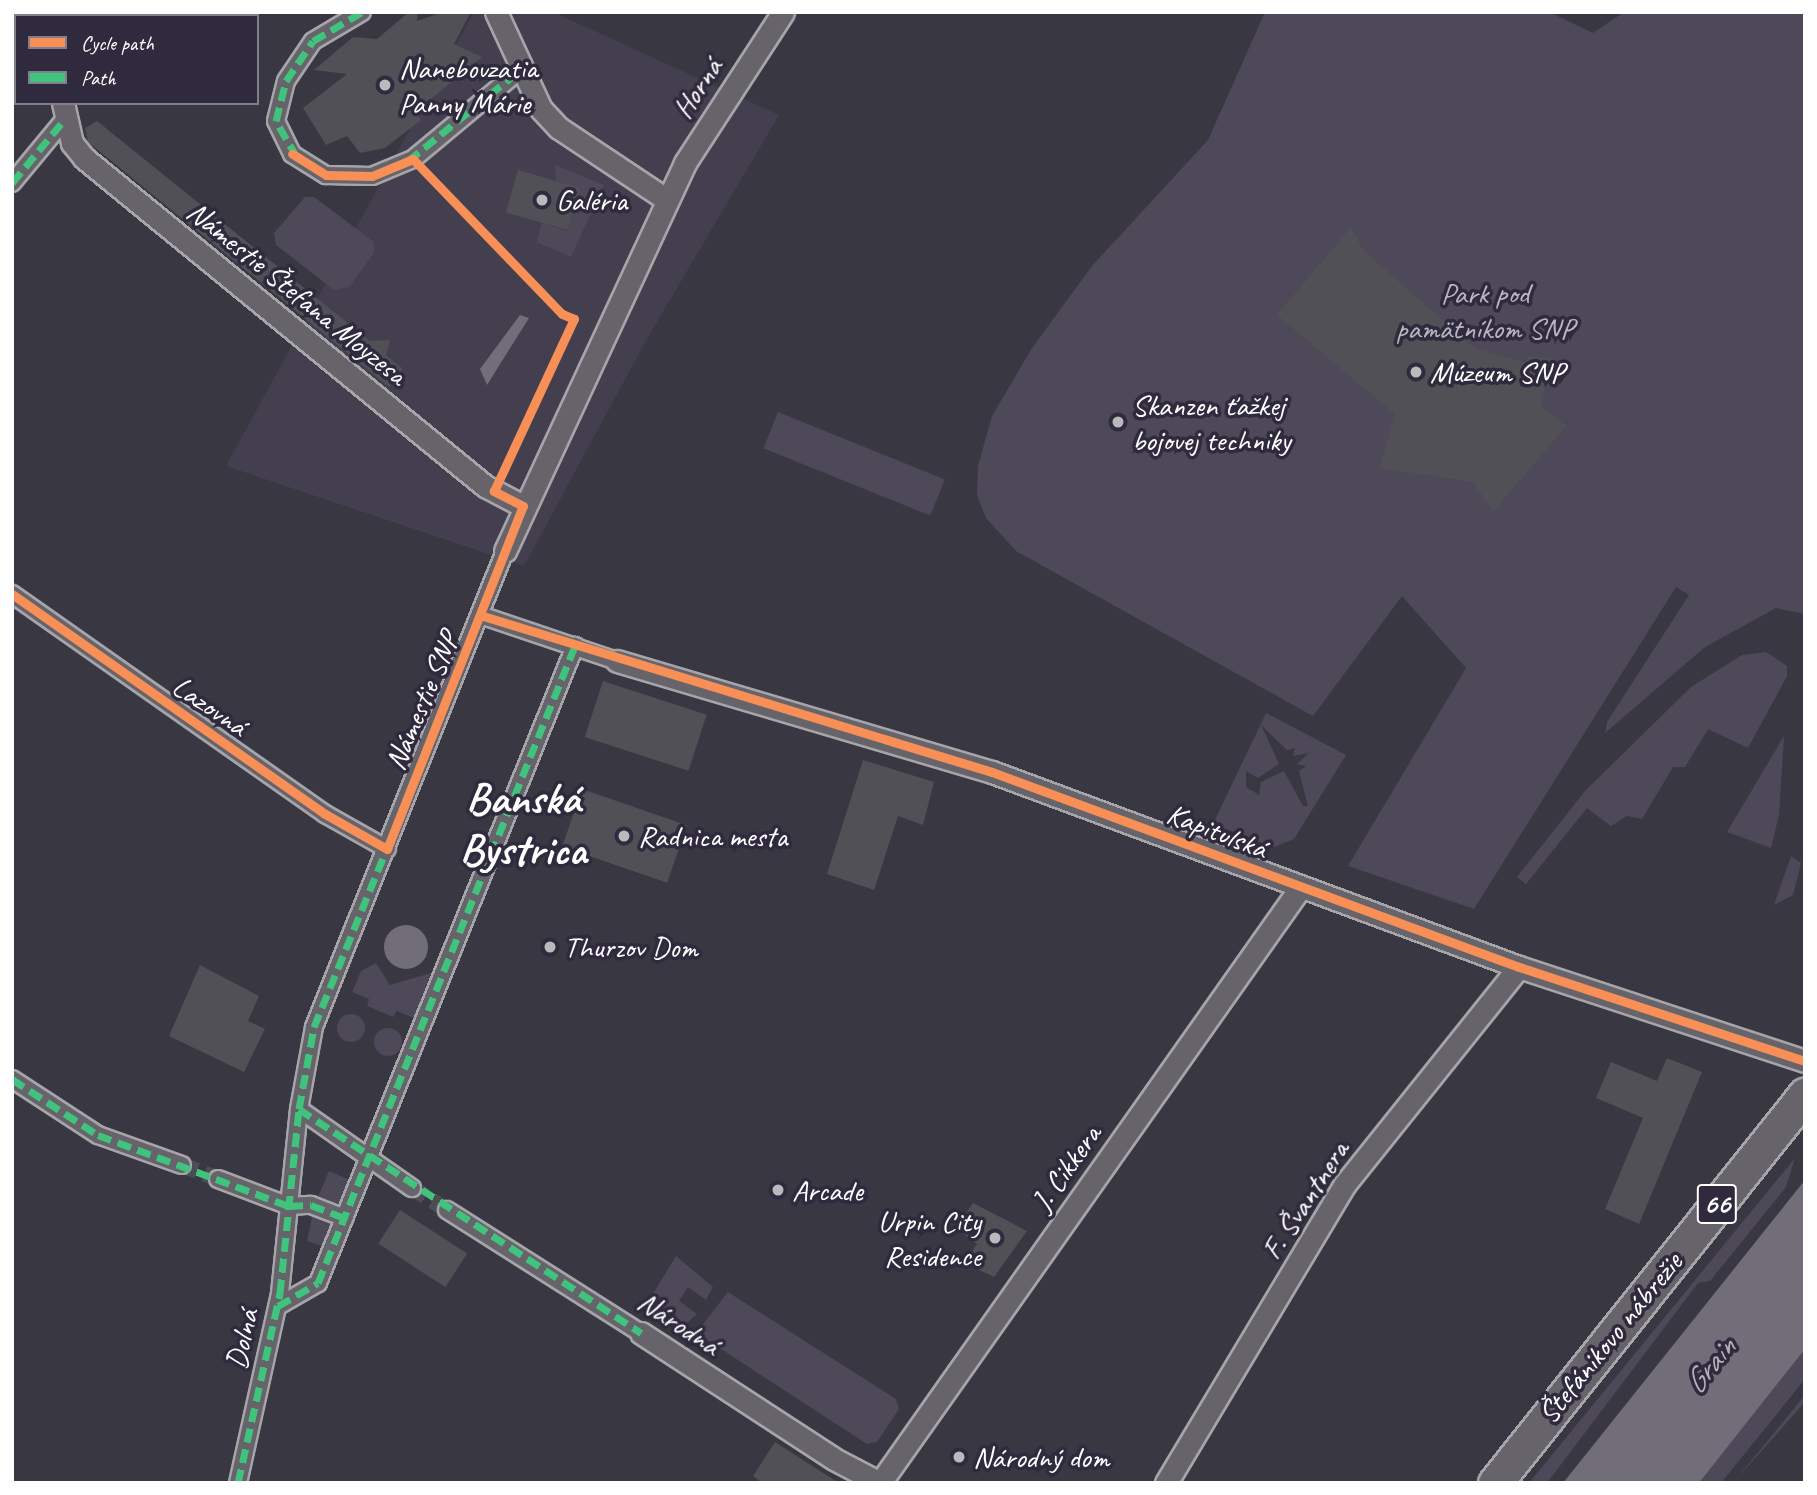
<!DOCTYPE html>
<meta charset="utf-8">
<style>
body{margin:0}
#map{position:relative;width:1817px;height:1495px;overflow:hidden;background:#393741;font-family:Caveat,sans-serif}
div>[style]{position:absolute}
.built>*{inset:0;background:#433f4f}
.green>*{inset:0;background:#4e4958;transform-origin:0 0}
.round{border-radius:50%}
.water>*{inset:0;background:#716e79}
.building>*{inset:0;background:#515056;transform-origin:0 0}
.pedestrian-tunnel>*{height:16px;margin-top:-8px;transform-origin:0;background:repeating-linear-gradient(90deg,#4d4b54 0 16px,transparent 0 24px)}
.roads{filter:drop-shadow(2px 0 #a6a5aa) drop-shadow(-2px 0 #a6a5aa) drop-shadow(0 2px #a6a5aa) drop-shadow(0 -2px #a6a5aa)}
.pedestrian>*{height:16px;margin:-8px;padding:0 8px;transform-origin:8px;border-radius:8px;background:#66646a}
.minor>*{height:21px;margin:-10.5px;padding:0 10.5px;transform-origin:10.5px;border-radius:10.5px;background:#66646a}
.primary>*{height:33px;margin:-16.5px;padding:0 16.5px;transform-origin:16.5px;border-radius:16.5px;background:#66646a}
.quiet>*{height:7px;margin-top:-3.5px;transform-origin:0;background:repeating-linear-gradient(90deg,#40c37c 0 14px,transparent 0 21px)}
.cycleway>*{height:9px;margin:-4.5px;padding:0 4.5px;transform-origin:4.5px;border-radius:4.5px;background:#f78f57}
.dots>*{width:19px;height:19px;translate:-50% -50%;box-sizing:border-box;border:4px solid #2f2a3d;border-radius:50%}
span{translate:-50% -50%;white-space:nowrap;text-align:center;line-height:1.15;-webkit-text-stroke:7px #2f2a3d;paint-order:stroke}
.shield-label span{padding:2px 5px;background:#2f2a3d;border:2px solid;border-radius:5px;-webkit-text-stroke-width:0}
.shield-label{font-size:28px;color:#fff;font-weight:700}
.poi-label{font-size:30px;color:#fff}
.left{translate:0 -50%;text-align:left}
.right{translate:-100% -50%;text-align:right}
.street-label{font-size:30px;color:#fff}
.park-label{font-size:30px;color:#b9b7be}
.water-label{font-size:32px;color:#b4b2b9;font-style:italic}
.town-label{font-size:44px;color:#fff;font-weight:700}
.frame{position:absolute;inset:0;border:14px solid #fff;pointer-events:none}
.legend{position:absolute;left:14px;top:14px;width:245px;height:91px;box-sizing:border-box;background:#2f2a3d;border:2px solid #827f8b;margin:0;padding:9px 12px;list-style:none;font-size:21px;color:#fff}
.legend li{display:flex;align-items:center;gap:14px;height:35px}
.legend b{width:35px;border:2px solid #827f8b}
</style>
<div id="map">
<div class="built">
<i style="clip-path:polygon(474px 12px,553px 12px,779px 115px,647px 339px,524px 566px,226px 466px)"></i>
</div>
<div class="green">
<i style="clip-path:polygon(97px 12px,244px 12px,103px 16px)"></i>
<i style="clip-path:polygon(1265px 12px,1549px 12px,1593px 33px,1624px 12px,1805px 12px,1805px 614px,1776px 608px,1705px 647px,1605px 733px,1607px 722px,1689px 595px,1676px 587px,1474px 909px,1348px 866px,1466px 668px,1402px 596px,1313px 716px,1016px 551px,986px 518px,977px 495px,978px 466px,992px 416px,1032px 348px,1092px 266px,1208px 140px)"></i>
<i style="clip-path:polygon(555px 165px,604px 185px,571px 257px,537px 242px,542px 223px,567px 231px,578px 188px,556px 181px)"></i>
<i style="clip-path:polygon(305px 197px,314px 197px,374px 242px,374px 253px,349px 287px,334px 290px,276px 245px,274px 233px)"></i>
<i style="left:778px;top:412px;width:180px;height:39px;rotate:22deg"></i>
<i style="clip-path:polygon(1766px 652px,1787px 666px,1787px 676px,1748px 748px,1708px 729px,1685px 767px,1673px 767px,1642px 819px,1627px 816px,1611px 826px,1587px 808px,1526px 884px,1517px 877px,1585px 791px,1691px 687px,1742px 655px)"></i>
<i style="clip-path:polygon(evenodd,1266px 713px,1346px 755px,1294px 839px,1274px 847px,1213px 824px,1266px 713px,1261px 725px,1287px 750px,1295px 748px,1293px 756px,1309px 753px,1297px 764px,1306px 766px,1299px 771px,1308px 806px,1303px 806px,1284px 771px,1261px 782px,1259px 795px,1246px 787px,1246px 771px,1258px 778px,1279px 764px,1261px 725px)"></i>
<i style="clip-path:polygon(1784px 736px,1779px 815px,1771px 848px,1727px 832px)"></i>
<i style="clip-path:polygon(1791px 856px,1801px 863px,1793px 895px,1774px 905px)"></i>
<i style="clip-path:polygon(376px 963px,390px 985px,431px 973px,414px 1018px,397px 1011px,393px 1017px,367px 1006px,369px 999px,352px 992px,361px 971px)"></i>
<i class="round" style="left:337px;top:1014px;width:28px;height:28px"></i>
<i class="round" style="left:374px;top:1028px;width:28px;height:28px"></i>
<i style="clip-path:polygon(1795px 1158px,1786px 1187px,1710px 1281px,1698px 1283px,1547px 1483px,1529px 1483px)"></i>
<i style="left:329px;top:1171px;width:26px;height:30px;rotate:23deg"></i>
<i style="clip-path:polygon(313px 1212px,337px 1221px,327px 1248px,307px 1241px)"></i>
<i style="clip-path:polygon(676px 1256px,713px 1287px,706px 1300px,688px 1287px,679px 1301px,697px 1314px,686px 1324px,648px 1302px)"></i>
<i style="clip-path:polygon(728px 1292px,896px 1399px,899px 1409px,877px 1442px,867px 1444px,701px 1336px,700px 1328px)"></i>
<i style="clip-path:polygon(1805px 1349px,1805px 1379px,1721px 1483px,1699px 1483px)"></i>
<i style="clip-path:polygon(1805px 1395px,1805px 1402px,1733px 1483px)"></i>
</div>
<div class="water">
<i style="clip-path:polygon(520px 315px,529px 318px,487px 385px,480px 369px)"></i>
<i class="round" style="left:384px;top:925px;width:44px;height:44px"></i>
<i style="clip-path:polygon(1805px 1180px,1805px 1349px,1699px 1483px,1563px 1483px)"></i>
</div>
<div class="building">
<i style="clip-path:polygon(409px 12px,418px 12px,417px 21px,443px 12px,471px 12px,454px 44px,482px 57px,415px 112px,421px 120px,385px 148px,360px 153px,347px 136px,326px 145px,303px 108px,347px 74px,314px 70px,353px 37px,377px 39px)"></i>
<i style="clip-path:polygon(97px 121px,370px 341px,390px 340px,386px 355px,403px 369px,389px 387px,88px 142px,85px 128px)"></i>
<i style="left:518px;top:170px;width:64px;height:44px;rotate:16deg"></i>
<i style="clip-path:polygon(1351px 227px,1363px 250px,1474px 348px,1525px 362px,1530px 356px,1553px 359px,1540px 405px,1566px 426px,1493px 512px,1473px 482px,1380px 468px,1395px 414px,1277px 315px)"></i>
<i style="left:603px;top:681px;width:109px;height:59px;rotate:18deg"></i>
<i style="clip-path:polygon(863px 760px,934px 782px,923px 825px,898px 816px,874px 890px,827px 874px)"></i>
<i style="left:582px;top:789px;width:111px;height:61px;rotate:19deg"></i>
<i style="clip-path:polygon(200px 965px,259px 996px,248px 1021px,265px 1029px,244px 1072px,169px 1036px)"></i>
<i style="clip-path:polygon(1667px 1058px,1702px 1072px,1639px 1224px,1605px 1209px,1643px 1118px,1596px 1098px,1611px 1062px,1657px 1081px)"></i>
<i style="clip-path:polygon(973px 1203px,1027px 1231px,994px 1277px,964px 1263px,977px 1244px,956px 1229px)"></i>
<i style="left:400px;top:1210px;width:80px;height:40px;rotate:33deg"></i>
<i style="clip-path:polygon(775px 1442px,839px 1483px,762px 1483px,753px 1476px)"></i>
</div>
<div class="pedestrian-tunnel">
<i style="left:182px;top:1165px;width:39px;rotate:21deg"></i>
<i style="left:412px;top:1188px;width:41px;rotate:32.2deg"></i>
</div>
<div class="roads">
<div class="pedestrian">
<i style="left:362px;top:12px;width:57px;rotate:149.4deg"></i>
<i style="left:313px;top:41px;width:48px;rotate:124deg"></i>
<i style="left:286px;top:81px;width:41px;rotate:104deg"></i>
<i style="left:276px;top:121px;width:37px;rotate:64deg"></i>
<i style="left:292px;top:154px;width:40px;rotate:32deg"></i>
<i style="left:326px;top:175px;width:46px;rotate:1.2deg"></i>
<i style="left:372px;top:176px;width:44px;rotate:-22.5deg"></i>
<i style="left:413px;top:159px;width:139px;rotate:-39.8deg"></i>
<i style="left:12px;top:183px;width:83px;rotate:-50.4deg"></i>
<i style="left:12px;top:594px;width:383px;rotate:35.1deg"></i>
<i style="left:325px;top:814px;width:71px;rotate:29.4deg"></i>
<i style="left:483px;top:616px;width:141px;rotate:18.6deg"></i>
<i style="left:12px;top:1079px;width:103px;rotate:33.1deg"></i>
<i style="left:98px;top:1135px;width:89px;rotate:19.7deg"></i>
<i style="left:299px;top:1109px;width:138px;rotate:35deg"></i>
<i style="left:218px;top:1179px;width:76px;rotate:20.8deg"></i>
<i style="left:289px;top:1206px;width:22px;rotate:-3deg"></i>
<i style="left:311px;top:1205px;width:36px;rotate:21deg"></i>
<i style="left:447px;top:1210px;width:230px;rotate:32.4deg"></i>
<i style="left:278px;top:1306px;width:46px;rotate:-29.9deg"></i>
<i style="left:318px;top:1283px;width:687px;rotate:-68.03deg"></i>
<i style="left:238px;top:1483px;width:195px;rotate:-77.5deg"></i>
<i style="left:280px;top:1293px;width:185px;rotate:-84.1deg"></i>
<i style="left:299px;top:1109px;width:83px;rotate:-79.6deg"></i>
<i style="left:314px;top:1027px;width:513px;rotate:-68.14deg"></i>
</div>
<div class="minor">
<i style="left:496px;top:12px;width:107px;rotate:65.1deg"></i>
<i style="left:541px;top:109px;width:26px;rotate:47deg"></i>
<i style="left:559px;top:128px;width:128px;rotate:33.6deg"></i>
<i style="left:12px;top:59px;width:4px;rotate:27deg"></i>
<i style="left:63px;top:103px;width:41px;rotate:77.3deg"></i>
<i style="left:72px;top:143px;width:19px;rotate:51deg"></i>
<i style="left:84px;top:158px;width:518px;rotate:39.28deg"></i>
<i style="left:485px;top:486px;width:43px;rotate:27.8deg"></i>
<i style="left:505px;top:551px;width:428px;rotate:-65.1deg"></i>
<i style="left:685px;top:163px;width:180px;rotate:-57deg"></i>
<i style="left:617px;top:661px;width:391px;rotate:16.5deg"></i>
<i style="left:992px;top:772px;width:562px;rotate:20.31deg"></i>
<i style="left:1519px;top:967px;width:301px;rotate:18.2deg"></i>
<i style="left:641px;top:1333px;width:230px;rotate:33.1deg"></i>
<i style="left:834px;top:1459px;width:52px;rotate:27.6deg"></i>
<i style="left:880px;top:1483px;width:728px;rotate:-54.78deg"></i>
<i style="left:1166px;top:1483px;width:348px;rotate:-59.1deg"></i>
<i style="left:1345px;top:1184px;width:278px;rotate:-51.3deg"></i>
</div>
<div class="primary">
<i style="left:1495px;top:1483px;width:497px;rotate:-51.4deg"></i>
</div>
</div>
<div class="quiet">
<i style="left:297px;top:157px;width:42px;rotate:-120.3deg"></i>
<i style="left:276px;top:121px;width:41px;rotate:-76deg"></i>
<i style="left:286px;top:81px;width:48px;rotate:-56deg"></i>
<i style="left:313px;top:41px;width:57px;rotate:-30.6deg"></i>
<i style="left:408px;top:161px;width:144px;rotate:-39.1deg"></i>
<i style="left:12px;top:183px;width:83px;rotate:-50.4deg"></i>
<i style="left:12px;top:1079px;width:103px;rotate:33.1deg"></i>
<i style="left:98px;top:1135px;width:204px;rotate:20.4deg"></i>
<i style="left:289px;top:1206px;width:22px;rotate:-3deg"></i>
<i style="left:311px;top:1205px;width:36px;rotate:21deg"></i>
<i style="left:299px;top:1109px;width:409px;rotate:33.2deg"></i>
<i style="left:278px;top:1306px;width:46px;rotate:-29.9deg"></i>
<i style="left:318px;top:1283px;width:687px;rotate:-68.03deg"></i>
<i style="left:238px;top:1483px;width:195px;rotate:-77.5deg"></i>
<i style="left:280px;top:1293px;width:185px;rotate:-84.1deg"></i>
<i style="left:299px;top:1109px;width:83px;rotate:-79.6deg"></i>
<i style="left:314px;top:1027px;width:199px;rotate:-67.8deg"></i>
</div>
<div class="cycleway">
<i style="left:12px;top:594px;width:383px;rotate:35.1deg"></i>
<i style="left:325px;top:814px;width:71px;rotate:29.4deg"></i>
<i style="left:387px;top:849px;width:369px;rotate:-68.4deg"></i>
<i style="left:523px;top:506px;width:33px;rotate:-153deg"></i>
<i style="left:494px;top:491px;width:190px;rotate:-65.1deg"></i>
<i style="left:574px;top:319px;width:13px;rotate:-157deg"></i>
<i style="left:562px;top:314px;width:215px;rotate:-133.9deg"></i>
<i style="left:413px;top:159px;width:44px;rotate:157.5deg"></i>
<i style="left:372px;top:176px;width:46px;rotate:-178.8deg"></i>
<i style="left:326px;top:175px;width:40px;rotate:-148deg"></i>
<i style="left:483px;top:616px;width:532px;rotate:17.04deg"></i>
<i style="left:992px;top:772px;width:562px;rotate:20.31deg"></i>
<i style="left:1519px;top:967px;width:301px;rotate:18.2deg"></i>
</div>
<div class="dots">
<i style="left:385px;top:85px;background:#bab9bc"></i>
<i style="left:542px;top:200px;background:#bab9bc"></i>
<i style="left:1416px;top:372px;background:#bab9bc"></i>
<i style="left:1118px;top:422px;background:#bab9bc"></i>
<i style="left:624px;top:836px;background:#bab9bc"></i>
<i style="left:550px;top:947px;background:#bab9bc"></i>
<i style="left:778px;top:1190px;background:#bab9bc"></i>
<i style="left:995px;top:1238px;background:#bab9bc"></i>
<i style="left:959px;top:1457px;background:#bab9bc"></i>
</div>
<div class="shield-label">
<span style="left:1717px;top:1204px">66</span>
</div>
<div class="poi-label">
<span class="left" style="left:399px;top:85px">Nanebovzatia<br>Panny Márie</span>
<span class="left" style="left:556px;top:200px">Galéria</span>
<span class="left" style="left:1430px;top:372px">Múzeum SNP</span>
<span class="left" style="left:1132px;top:422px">Skanzen ťažkej<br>bojovej techniky</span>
<span class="left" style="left:638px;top:836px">Radnica mesta</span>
<span class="left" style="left:564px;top:947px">Thurzov Dom</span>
<span class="left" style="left:792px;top:1190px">Arcade</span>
<span class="right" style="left:981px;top:1238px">Urpin City<br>Residence</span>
<span class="left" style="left:973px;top:1457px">Národný dom</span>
</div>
<div class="street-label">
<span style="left:697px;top:88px;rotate:-57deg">Horná</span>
<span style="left:297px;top:293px;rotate:39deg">Námestie Štefana Moyzesa</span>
<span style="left:422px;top:701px;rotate:-67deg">Námestie SNP</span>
<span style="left:210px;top:706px;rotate:34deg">Lazovná</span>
<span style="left:1217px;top:831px;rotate:21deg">Kapitulská</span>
<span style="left:1066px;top:1168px;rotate:-55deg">J. Cikkera</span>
<span style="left:1305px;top:1200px;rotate:-57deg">F. Švantnera</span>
<span style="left:679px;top:1323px;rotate:33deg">Národná</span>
<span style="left:1610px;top:1338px;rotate:-51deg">Štefánikovo nábrežie</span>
<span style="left:242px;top:1339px;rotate:-77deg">Dolná</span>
</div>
<div class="park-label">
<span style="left:1485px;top:310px">Park pod<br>pamätníkom SNP</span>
</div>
<div class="water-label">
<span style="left:1710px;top:1366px;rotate:-51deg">Grain</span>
</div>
<div class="town-label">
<span style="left:523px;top:825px">Banská<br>Bystrica</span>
</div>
<div class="frame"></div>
<ul class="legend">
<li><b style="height:9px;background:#f78f57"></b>Cycle path</li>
<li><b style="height:9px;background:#40c37c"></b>Path</li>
</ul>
</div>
